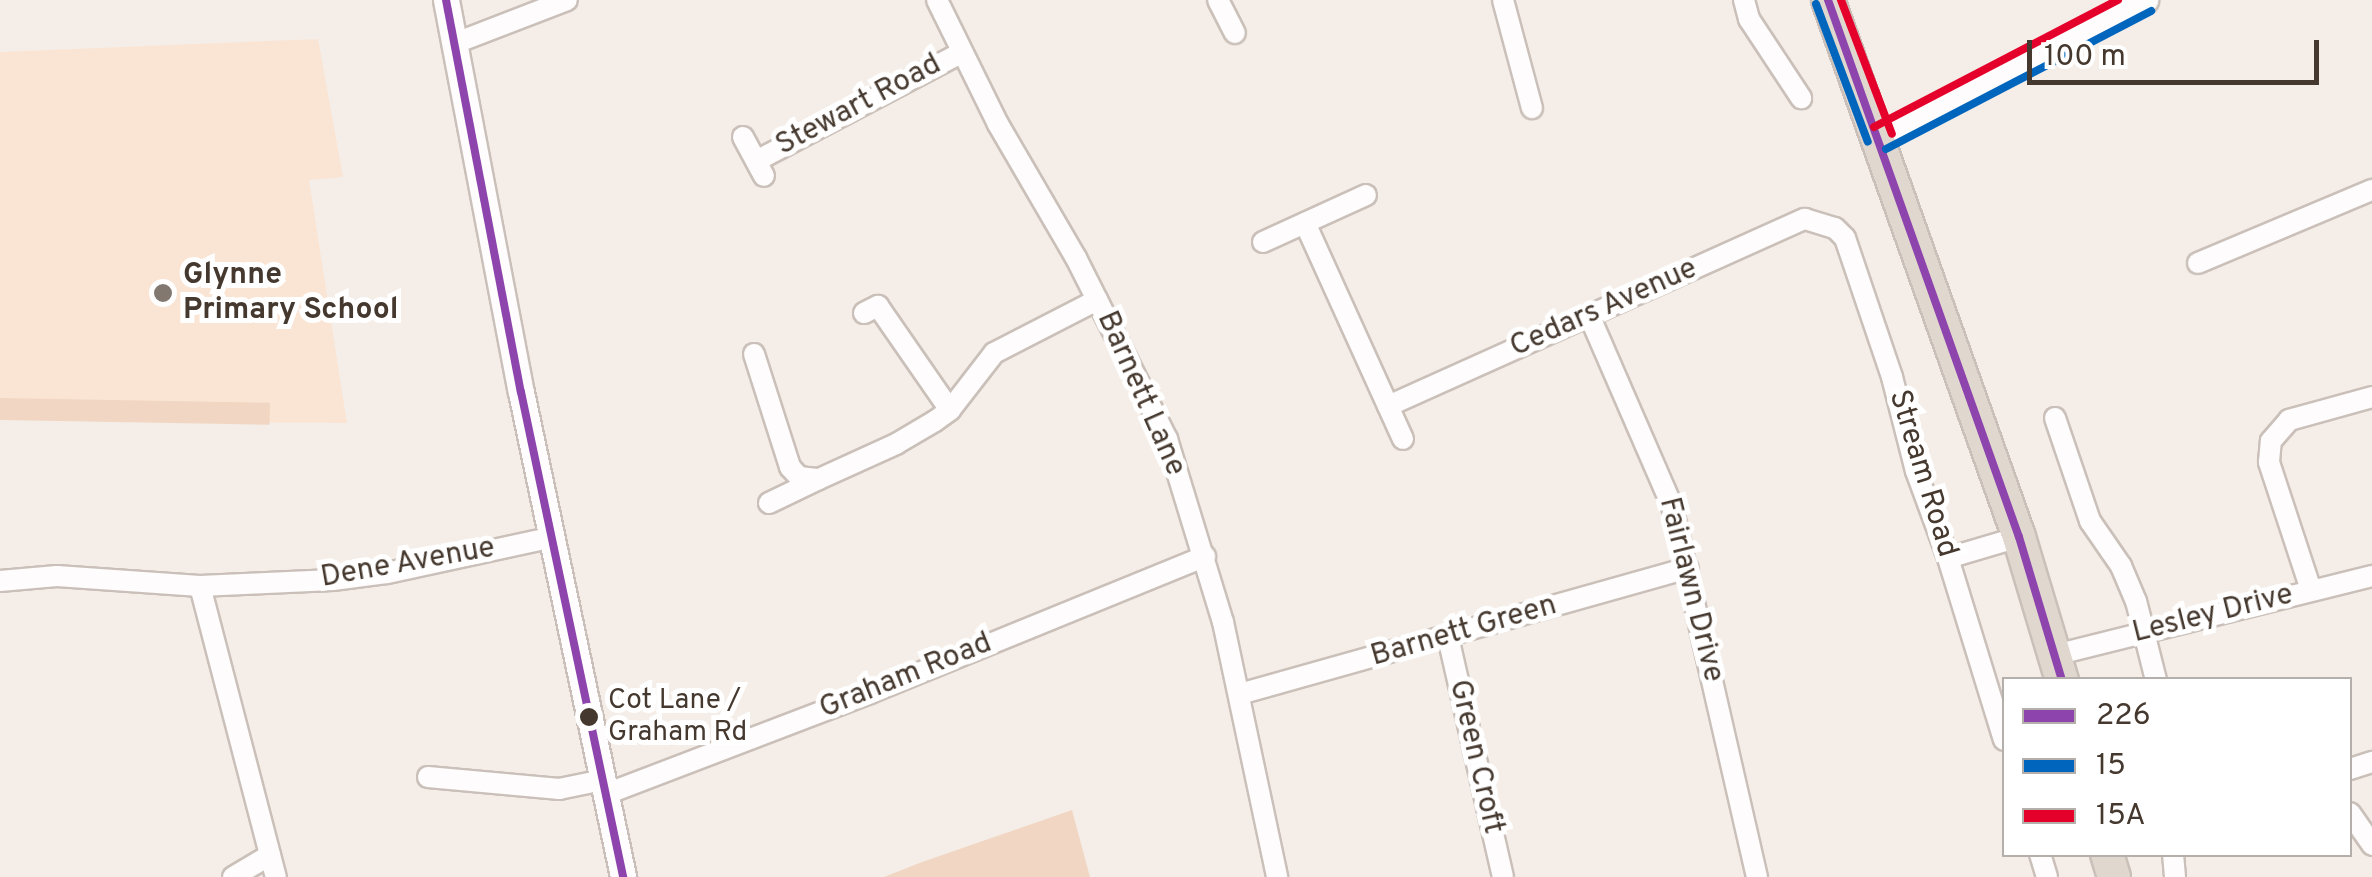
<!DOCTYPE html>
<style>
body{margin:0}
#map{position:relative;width:2372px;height:877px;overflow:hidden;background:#f5eee8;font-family:Overpass,sans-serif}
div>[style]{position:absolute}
.built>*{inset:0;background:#fae5d5}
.green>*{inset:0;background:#f1d7c3;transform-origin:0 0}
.roads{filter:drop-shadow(2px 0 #cac0b9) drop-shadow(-2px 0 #cac0b9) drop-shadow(0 2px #cac0b9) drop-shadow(0 -2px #cac0b9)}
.minor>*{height:20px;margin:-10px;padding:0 10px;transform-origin:10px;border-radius:10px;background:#fefcfc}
.tertiary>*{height:25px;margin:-12.5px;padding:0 12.5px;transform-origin:12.5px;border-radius:12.5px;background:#fefcfc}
.trunk>*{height:32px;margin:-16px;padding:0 16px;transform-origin:16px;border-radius:16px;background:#e0d7ce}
.bus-1>*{height:8px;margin:-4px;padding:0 4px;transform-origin:4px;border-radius:4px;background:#8e44ad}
.bus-2>*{height:8px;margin:-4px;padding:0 4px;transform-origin:4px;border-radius:4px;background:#0065bd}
.bus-3>*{height:8px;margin:-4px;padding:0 4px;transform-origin:4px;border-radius:4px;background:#e4002b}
.dots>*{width:28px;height:28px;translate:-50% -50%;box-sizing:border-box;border:5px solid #fff;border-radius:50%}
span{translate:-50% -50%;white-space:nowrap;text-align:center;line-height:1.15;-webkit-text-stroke:10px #fff;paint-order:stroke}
.bus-label{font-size:28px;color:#45382e}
.left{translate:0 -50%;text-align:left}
.street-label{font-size:30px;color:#45382e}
.poi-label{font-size:30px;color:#45382e;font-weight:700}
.legend{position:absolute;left:2002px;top:677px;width:350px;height:180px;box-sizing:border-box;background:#fff;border:2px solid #b5afab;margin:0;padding:12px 18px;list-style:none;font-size:30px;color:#45382e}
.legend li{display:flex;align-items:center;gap:20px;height:50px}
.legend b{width:50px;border:2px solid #b5afab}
.scale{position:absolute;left:2027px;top:40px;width:292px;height:45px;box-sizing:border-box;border:5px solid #45382e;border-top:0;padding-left:12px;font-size:30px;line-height:35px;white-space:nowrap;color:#45382e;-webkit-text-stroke:8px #fff;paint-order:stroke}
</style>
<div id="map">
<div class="built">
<i style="clip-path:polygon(318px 39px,343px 177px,309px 180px,347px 423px,0 420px,0 52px)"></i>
</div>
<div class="green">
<i style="left:0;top:398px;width:270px;height:22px;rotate:1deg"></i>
<i style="clip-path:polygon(1072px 810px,1090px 877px,884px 877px,922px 862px)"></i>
</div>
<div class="roads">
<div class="minor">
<i style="left:937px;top:0;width:138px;rotate:63.8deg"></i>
<i style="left:998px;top:124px;width:155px;rotate:59.8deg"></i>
<i style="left:1076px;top:258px;width:203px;rotate:63.3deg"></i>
<i style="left:1167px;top:439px;width:191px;rotate:73deg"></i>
<i style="left:1223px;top:622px;width:261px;rotate:78deg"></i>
<i style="left:1218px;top:0;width:37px;rotate:63deg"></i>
<i style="left:1503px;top:0;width:112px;rotate:75deg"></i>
<i style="left:1744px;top:0;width:20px;rotate:75deg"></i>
<i style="left:1749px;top:19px;width:95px;rotate:56.6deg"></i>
<i style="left:453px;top:44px;width:122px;rotate:-21.1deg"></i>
<i style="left:743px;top:137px;width:44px;rotate:61.7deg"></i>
<i style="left:758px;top:160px;width:229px;rotate:-27.8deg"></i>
<i style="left:1305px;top:223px;width:237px;rotate:65.6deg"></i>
<i style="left:1263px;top:242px;width:113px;rotate:-24.5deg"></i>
<i style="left:2198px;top:263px;width:189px;rotate:-22.8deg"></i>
<i style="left:864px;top:313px;width:16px;rotate:-27deg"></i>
<i style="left:878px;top:306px;width:126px;rotate:55.3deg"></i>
<i style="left:1589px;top:315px;width:208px;rotate:66.5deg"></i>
<i style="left:1672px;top:506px;width:381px;rotate:77.1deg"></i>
<i style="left:754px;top:354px;width:119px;rotate:72.3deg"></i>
<i style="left:790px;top:467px;width:13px;rotate:48deg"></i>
<i style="left:799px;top:477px;width:20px;rotate:6deg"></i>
<i style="left:819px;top:479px;width:85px;rotate:-24.4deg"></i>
<i style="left:896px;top:444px;width:45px;rotate:-30.5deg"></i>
<i style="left:935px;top:421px;width:19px;rotate:-36deg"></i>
<i style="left:950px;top:410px;width:72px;rotate:-52.3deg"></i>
<i style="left:994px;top:353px;width:116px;rotate:-27.2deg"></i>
<i style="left:1388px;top:406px;width:457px;rotate:-24.2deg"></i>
<i style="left:1805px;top:219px;width:31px;rotate:17deg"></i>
<i style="left:1835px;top:228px;width:14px;rotate:45deg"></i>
<i style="left:1845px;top:238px;width:147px;rotate:71.3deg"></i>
<i style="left:1892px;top:377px;width:97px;rotate:75.7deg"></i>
<i style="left:1916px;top:471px;width:93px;rotate:69.8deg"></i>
<i style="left:1948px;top:558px;width:190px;rotate:72.9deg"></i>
<i style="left:2055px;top:418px;width:109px;rotate:71.2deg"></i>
<i style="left:2090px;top:521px;width:55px;rotate:55.4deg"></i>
<i style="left:2121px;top:566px;width:38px;rotate:67deg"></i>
<i style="left:2136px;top:601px;width:81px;rotate:75.8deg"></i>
<i style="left:769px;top:503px;width:53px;rotate:-25.6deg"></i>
<i style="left:1948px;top:558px;width:74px;rotate:-16.5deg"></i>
<i style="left:0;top:581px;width:57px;rotate:-5deg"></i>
<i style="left:57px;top:576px;width:143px;rotate:4deg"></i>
<i style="left:200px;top:586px;width:133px;rotate:-2.6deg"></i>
<i style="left:333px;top:580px;width:54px;rotate:-7.4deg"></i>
<i style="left:387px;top:573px;width:171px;rotate:-12.2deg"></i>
<i style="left:200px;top:586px;width:301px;rotate:75.4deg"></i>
<i style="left:2311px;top:590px;width:135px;rotate:-108.2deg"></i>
<i style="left:2269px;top:462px;width:21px;rotate:-85deg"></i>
<i style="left:2271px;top:441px;width:28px;rotate:-49deg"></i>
<i style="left:2289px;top:420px;width:86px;rotate:-15.5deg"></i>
<i style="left:1448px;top:637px;width:246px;rotate:77.1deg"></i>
<i style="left:2055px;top:655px;width:327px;rotate:-14deg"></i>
<i style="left:1240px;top:694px;width:465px;rotate:-15.7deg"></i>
<i style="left:2350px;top:769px;width:23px;rotate:-18deg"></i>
<i style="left:428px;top:777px;width:132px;rotate:5.2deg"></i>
<i style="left:559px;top:789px;width:45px;rotate:-11.6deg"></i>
<i style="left:606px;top:794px;width:283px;rotate:-20.9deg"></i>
<i style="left:870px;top:693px;width:362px;rotate:-22.2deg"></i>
<i style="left:2350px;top:813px;width:39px;rotate:55deg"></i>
<i style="left:2040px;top:854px;width:24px;rotate:73deg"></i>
<i style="left:2173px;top:854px;width:23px;rotate:85deg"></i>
<i style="left:233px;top:877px;width:43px;rotate:-30.7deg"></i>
</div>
<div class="tertiary">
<i style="left:446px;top:0;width:399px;rotate:79.2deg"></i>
<i style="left:521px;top:392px;width:496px;rotate:78.1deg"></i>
<i style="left:1880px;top:138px;width:299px;rotate:-27.5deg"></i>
</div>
<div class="trunk">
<i style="left:1828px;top:0;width:570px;rotate:70.42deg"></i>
<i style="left:2019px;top:537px;width:149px;rotate:73.3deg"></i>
<i style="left:2107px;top:854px;width:24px;rotate:73deg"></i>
</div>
</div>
<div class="bus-1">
<i style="left:446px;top:0;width:399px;rotate:79.2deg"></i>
<i style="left:521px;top:392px;width:496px;rotate:78.1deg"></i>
<i style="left:1828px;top:0;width:570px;rotate:70.42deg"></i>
<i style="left:2019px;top:537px;width:149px;rotate:73.3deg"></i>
</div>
<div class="bus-2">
<i style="left:1816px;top:4px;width:147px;rotate:69.4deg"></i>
<i style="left:1886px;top:149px;width:299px;rotate:-27.5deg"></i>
</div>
<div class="bus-3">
<i style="left:1841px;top:0;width:143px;rotate:69.2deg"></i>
<i style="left:1874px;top:127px;width:275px;rotate:-27.5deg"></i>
</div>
<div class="dots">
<i style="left:163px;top:293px;background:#83786f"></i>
<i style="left:589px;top:717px;background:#45382e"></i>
</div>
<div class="bus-label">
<span class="left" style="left:608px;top:717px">Cot Lane /<br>Graham Rd</span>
</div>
<div class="street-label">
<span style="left:859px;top:106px;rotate:-28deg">Stewart Road</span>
<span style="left:1604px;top:309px;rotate:-24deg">Cedars Avenue</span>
<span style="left:1140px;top:394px;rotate:66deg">Barnett Lane</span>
<span style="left:1922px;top:474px;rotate:73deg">Stream Road</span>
<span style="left:408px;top:564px;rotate:-10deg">Dene Avenue</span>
<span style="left:1690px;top:590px;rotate:76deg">Fairlawn Drive</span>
<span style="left:2213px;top:615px;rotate:-14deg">Lesley Drive</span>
<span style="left:1464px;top:632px;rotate:-16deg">Barnett Green</span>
<span style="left:906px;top:677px;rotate:-22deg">Graham Road</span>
<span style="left:1475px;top:757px;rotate:77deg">Green Croft</span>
</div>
<div class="poi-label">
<span class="left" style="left:183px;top:293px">Glynne<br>Primary School</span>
</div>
<ul class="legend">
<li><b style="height:12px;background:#8e44ad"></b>226</li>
<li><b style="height:12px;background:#0065bd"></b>15</li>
<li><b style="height:12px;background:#e4002b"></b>15A</li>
</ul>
<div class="scale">100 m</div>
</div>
